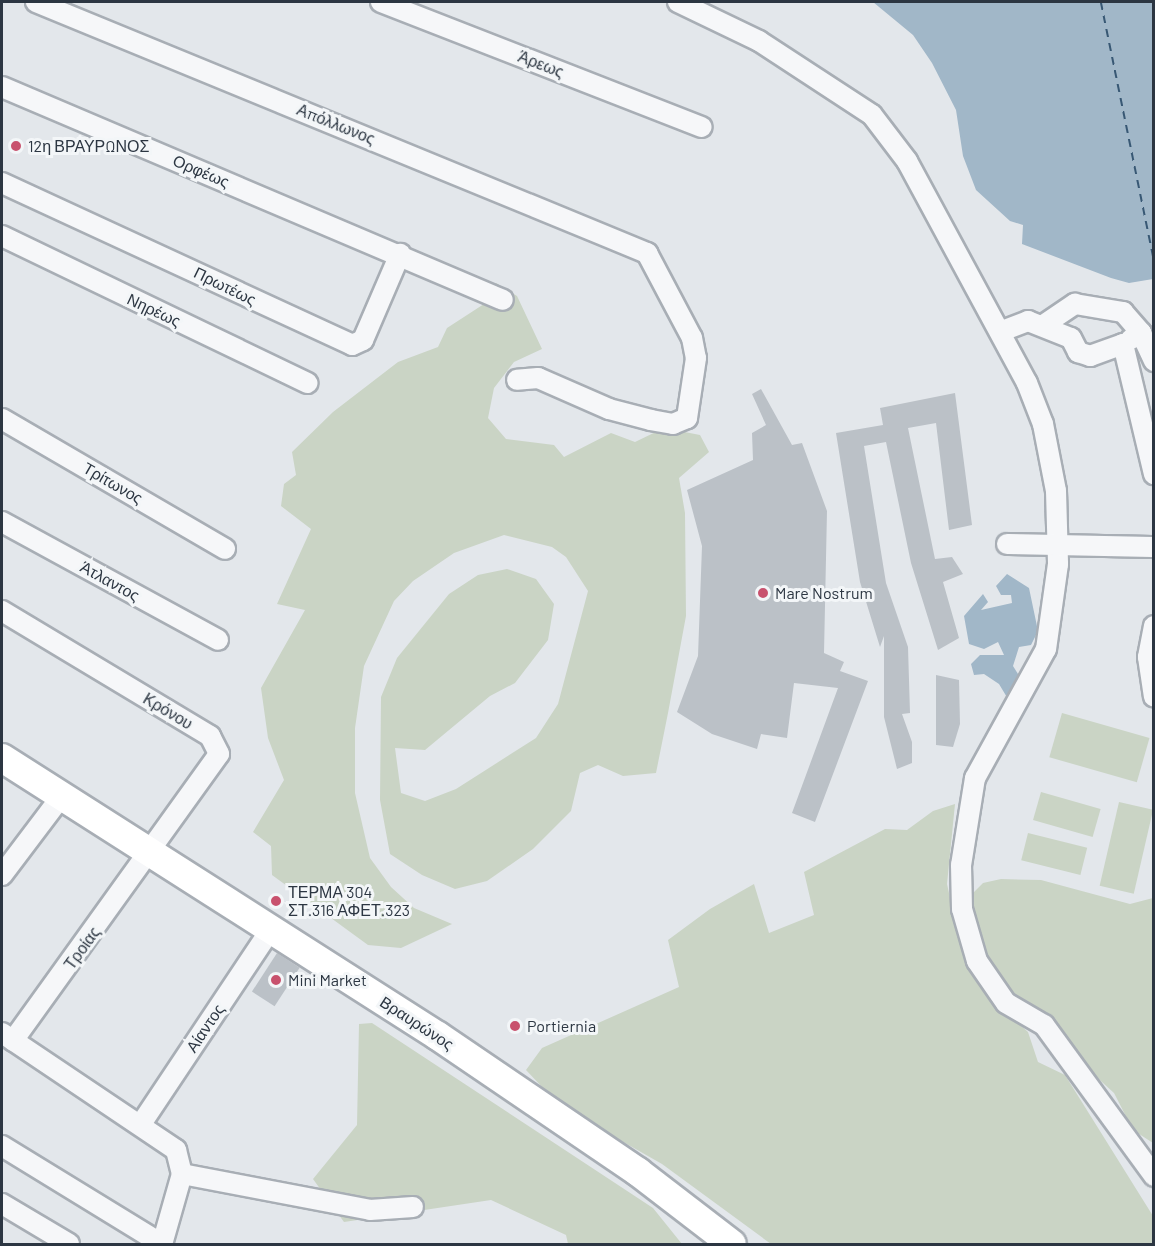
<!DOCTYPE html>
<meta charset="utf-8">
<style>
body{margin:0}
#map{position:relative;width:1155px;height:1246px;overflow:hidden;background:#e3e7eb;font-family:Barlow,sans-serif}
div>[style]{position:absolute}
.green>*{inset:0;background:#cad4c5;transform-origin:0 0}
.water>*{inset:0;background:#a1b7c8}
.ferry>*{height:1.5px;margin-top:-0.75px;transform-origin:0;background:repeating-linear-gradient(90deg,#385874 0 8px,transparent 0 14px)}
.building>*{inset:0;background:#bbc1c7;transform-origin:0 0}
.roads{filter:drop-shadow(2px 0 #a8aeb5) drop-shadow(-2px 0 #a8aeb5) drop-shadow(0 2px #a8aeb5) drop-shadow(0 -2px #a8aeb5)}
.street>*{height:20px;margin:-10px;padding:0 10px;transform-origin:10px;border-radius:10px;background:#f6f7f9}
.secondary>*{height:28px;margin:-14px;padding:0 14px;transform-origin:14px;border-radius:14px;background:#fff}
.dots>*{width:16px;height:16px;translate:-50% -50%;box-sizing:border-box;border:3px solid #f3f6f8;border-radius:50%}
span{translate:-50% -50%;white-space:nowrap;text-align:center;line-height:1.15;-webkit-text-stroke:6px #f3f6f8;paint-order:stroke}
.street-label{font-size:16px;color:#2c3642}
.poi-label{font-size:16px;color:#2c3642}
.left{translate:0 -50%;text-align:left}
.frame{position:absolute;inset:0;border:3px solid #2c3642;pointer-events:none}
</style>
<div id="map">
<div class="green">
<i style="clip-path:polygon(496px 283px,517px 296px,542px 349px,514px 362px,494px 388px,488px 418px,506px 439px,554px 445px,564px 457px,611px 433px,635px 442px,664px 428px,700px 435px,709px 452px,679px 478px,685px 513px,686px 616px,668px 713px,656px 773px,623px 776px,598px 765px,580px 773px,571px 811px,533px 849px,487px 881px,455px 889px,422px 875px,390px 854px,380px 800px,381px 697px,397px 658px,449px 594px,478px 575px,507px 569px,536px 579px,554px 604px,548px 640px,515px 683px,490px 696px,425px 750px,395px 748px,401px 793px,425px 801px,456px 789px,536px 738px,558px 704px,588px 591px,566px 557px,552px 547px,504px 535px,454px 553px,413px 581px,394px 601px,364px 666px,355px 728px,355px 793px,370px 858px,391px 887px,414px 908px,452px 924px,401px 948px,368px 945px,272px 875px,271px 846px,253px 832px,284px 780px,268px 738px,261px 688px,305px 610px,277px 604px,311px 529px,281px 506px,284px 484px,296px 475px,292px 452px,333px 412px,398px 362px,438px 347px,447px 328px,484px 304px)"></i>
<i style="left:1062px;top:713px;width:91px;height:46px;rotate:16deg"></i>
<i style="left:1041px;top:792px;width:62px;height:29px;rotate:16deg"></i>
<i style="left:1119px;top:802px;width:35px;height:86px;rotate:13deg"></i>
<i style="clip-path:polygon(955px 804px,947px 884px,954px 916px,1010px 1016px,1028px 1032px,1038px 1062px,1065px 1075px,1153px 1216px,1153px 1244px,771px 1244px,662px 1164px,560px 1106px,526px 1070px,542px 1048px,679px 987px,668px 940px,710px 909px,754px 884px,769px 933px,814px 915px,804px 872px,885px 829px,907px 830px,933px 811px)"></i>
<i style="left:1028px;top:833px;width:61px;height:28px;rotate:14deg"></i>
<i style="clip-path:polygon(1001px 879px,1041px 880px,1130px 904px,1153px 898px,1153px 1143px,1133px 1130px,1114px 1093px,1011px 999px,982px 961px,968px 898px,983px 883px)"></i>
<i style="clip-path:polygon(372px 1023px,653px 1208px,682px 1244px,568px 1244px,566px 1235px,491px 1200px,344px 1222px,313px 1179px,357px 1125px,359px 1024px)"></i>
</div>
<div class="water">
<i style="clip-path:polygon(873px 2px,1153px 2px,1153px 279px,1129px 283px,1111px 278px,1022px 244px,1023px 225px,1010px 221px,976px 190px,963px 156px,956px 110px,932px 63px,913px 35px)"></i>
<i style="clip-path:polygon(1007px 574px,1029px 588px,1038px 631px,1031px 645px,1019px 647px,1013px 666px,1018px 674px,1026px 673px,1008px 699px,999px 684px,984px 674px,974px 675px,971px 664px,980px 655px,1004px 655px,998px 642px,984px 649px,969px 644px,964px 616px,983px 594px,988px 602px,981px 610px,1012px 603px,1011px 595px,1001px 595px,996px 586px)"></i>
</div>
<div class="ferry">
<i style="left:1101px;top:2px;width:263px;rotate:78.4deg"></i>
</div>
<div class="building">
<i style="clip-path:polygon(761px 389px,792px 445px,802px 443px,827px 511px,824px 653px,844px 662px,840px 671px,868px 681px,815px 822px,792px 813px,838px 688px,794px 683px,787px 738px,761px 734px,757px 749px,712px 734px,677px 712px,698px 656px,702px 546px,687px 490px,753px 460px,752px 433px,766px 425px,752px 394px)"></i>
<i style="clip-path:polygon(955px 393px,972px 525px,949px 530px,936px 423px,908px 428px,935px 559px,952px 557px,963px 574px,943px 582px,959px 638px,938px 650px,911px 563px,886px 442px,864px 446px,886px 583px,908px 647px,910px 713px,902px 714px,912px 742px,912px 763px,897px 769px,884px 717px,884px 636px,880px 647px,860px 582px,836px 433px,883px 425px,880px 408px)"></i>
<i style="clip-path:polygon(936px 675px,959px 680px,960px 724px,953px 747px,936px 745px)"></i>
<i style="left:277px;top:953px;width:27px;height:46px;rotate:33deg"></i>
</div>
<div class="roads">
<div class="street">
<i style="left:36px;top:2px;width:661px;rotate:22.33deg"></i>
<i style="left:647px;top:253px;width:96px;rotate:62.1deg"></i>
<i style="left:692px;top:338px;width:20px;rotate:79deg"></i>
<i style="left:696px;top:358px;width:61px;rotate:98.5deg"></i>
<i style="left:687px;top:418px;width:15px;rotate:157deg"></i>
<i style="left:673px;top:424px;width:22px;rotate:-170deg"></i>
<i style="left:651px;top:420px;width:43px;rotate:-165.3deg"></i>
<i style="left:609px;top:409px;width:77px;rotate:-156.4deg"></i>
<i style="left:538px;top:378px;width:21px;rotate:175deg"></i>
<i style="left:381px;top:2px;width:344px;rotate:21.3deg"></i>
<i style="left:678px;top:2px;width:90px;rotate:25.7deg"></i>
<i style="left:759px;top:41px;width:135px;rotate:33.2deg"></i>
<i style="left:872px;top:115px;width:58px;rotate:52.7deg"></i>
<i style="left:907px;top:161px;width:252px;rotate:61.6deg"></i>
<i style="left:1027px;top:383px;width:44px;rotate:68.7deg"></i>
<i style="left:1043px;top:424px;width:68px;rotate:79deg"></i>
<i style="left:1056px;top:491px;width:73px;rotate:88.4deg"></i>
<i style="left:1058px;top:564px;width:86px;rotate:98deg"></i>
<i style="left:1046px;top:649px;width:147px;rotate:118.8deg"></i>
<i style="left:975px;top:778px;width:88px;rotate:99.1deg"></i>
<i style="left:961px;top:865px;width:44px;rotate:88.7deg"></i>
<i style="left:962px;top:909px;width:54px;rotate:73.9deg"></i>
<i style="left:977px;top:961px;width:51px;rotate:55.4deg"></i>
<i style="left:1006px;top:1003px;width:44px;rotate:30.1deg"></i>
<i style="left:1044px;top:1025px;width:187px;rotate:53.9deg"></i>
<i style="left:2px;top:87px;width:544px;rotate:23.03deg"></i>
<i style="left:2px;top:183px;width:386px;rotate:24.8deg"></i>
<i style="left:352px;top:345px;width:12px;rotate:-24deg"></i>
<i style="left:363px;top:340px;width:94px;rotate:-66.7deg"></i>
<i style="left:2px;top:236px;width:339px;rotate:25.7deg"></i>
<i style="left:1042px;top:326px;width:40px;rotate:-34deg"></i>
<i style="left:1075px;top:304px;width:49px;rotate:9.5deg"></i>
<i style="left:1123px;top:312px;width:28px;rotate:49deg"></i>
<i style="left:1002px;top:331px;width:28px;rotate:-21deg"></i>
<i style="left:1028px;top:321px;width:46px;rotate:21.6deg"></i>
<i style="left:1071px;top:338px;width:16px;rotate:63deg"></i>
<i style="left:1078px;top:352px;width:13px;rotate:18deg"></i>
<i style="left:1090px;top:356px;width:35px;rotate:-20deg"></i>
<i style="left:1123px;top:344px;width:134px;rotate:76.6deg"></i>
<i style="left:1131px;top:339px;width:12px;rotate:-31deg"></i>
<i style="left:1141px;top:333px;width:31px;rotate:65deg"></i>
<i style="left:2px;top:419px;width:258px;rotate:30.2deg"></i>
<i style="left:2px;top:522px;width:246px;rotate:28.6deg"></i>
<i style="left:1007px;top:544px;width:147px;rotate:1.2deg"></i>
<i style="left:2px;top:611px;width:243px;rotate:31deg"></i>
<i style="left:210px;top:736px;width:20px;rotate:63deg"></i>
<i style="left:219px;top:754px;width:353px;rotate:125.7deg"></i>
<i style="left:1154px;top:626px;width:32px;rotate:101deg"></i>
<i style="left:1148px;top:657px;width:40px;rotate:81.5deg"></i>
<i style="left:2px;top:875px;width:98px;rotate:-52.9deg"></i>
<i style="left:2px;top:1033px;width:210px;rotate:33.9deg"></i>
<i style="left:176px;top:1150px;width:25px;rotate:76deg"></i>
<i style="left:182px;top:1174px;width:73px;rotate:105.9deg"></i>
<i style="left:141px;top:1124px;width:231px;rotate:-56.3deg"></i>
<i style="left:2px;top:1146px;width:188px;rotate:31.5deg"></i>
<i style="left:182px;top:1174px;width:191px;rotate:10.8deg"></i>
<i style="left:370px;top:1210px;width:43px;rotate:-4deg"></i>
<i style="left:2px;top:1204px;width:78px;rotate:30.8deg"></i>
</div>
<div class="secondary">
<i style="left:2px;top:758px;width:517px;rotate:32.52deg"></i>
<i style="left:438px;top:1036px;width:242px;rotate:34.2deg"></i>
<i style="left:638px;top:1172px;width:118px;rotate:37.5deg"></i>
</div>
</div>
<div class="dots">
<i style="left:16px;top:146px;background:#c8516d"></i>
<i style="left:763px;top:593px;background:#c8516d"></i>
<i style="left:276px;top:901px;background:#c8516d"></i>
<i style="left:276px;top:980px;background:#c8516d"></i>
<i style="left:515px;top:1026px;background:#c8516d"></i>
</div>
<div class="street-label">
<span style="left:541px;top:64px;rotate:21deg">Άρεως</span>
<span style="left:336px;top:124px;rotate:22deg">Απόλλωνος</span>
<span style="left:201px;top:171px;rotate:23deg">Ορφέως</span>
<span style="left:225px;top:286px;rotate:26deg">Πρωτέως</span>
<span style="left:154px;top:310px;rotate:25deg">Νηρέως</span>
<span style="left:113px;top:483px;rotate:30deg">Τρίτωνος</span>
<span style="left:110px;top:581px;rotate:29deg">Άτλαντος</span>
<span style="left:168px;top:711px;rotate:31deg">Κρόνου</span>
<span style="left:82px;top:948px;rotate:-54deg">Τροίας</span>
<span style="left:417px;top:1023px;rotate:33deg">Βραυρώνος</span>
<span style="left:205px;top:1028px;rotate:-56deg">Αίαντος</span>
</div>
<div class="poi-label">
<span class="left" style="left:28px;top:146px">12η ΒΡΑΥΡΩΝΟΣ</span>
<span class="left" style="left:775px;top:593px">Mare Nostrum</span>
<span class="left" style="left:288px;top:901px">ΤΕΡΜΑ 304<br>ΣΤ.316 ΑΦΕΤ.323</span>
<span class="left" style="left:288px;top:980px">Mini Market</span>
<span class="left" style="left:527px;top:1026px">Portiernia</span>
</div>
<div class="frame"></div>
</div>
